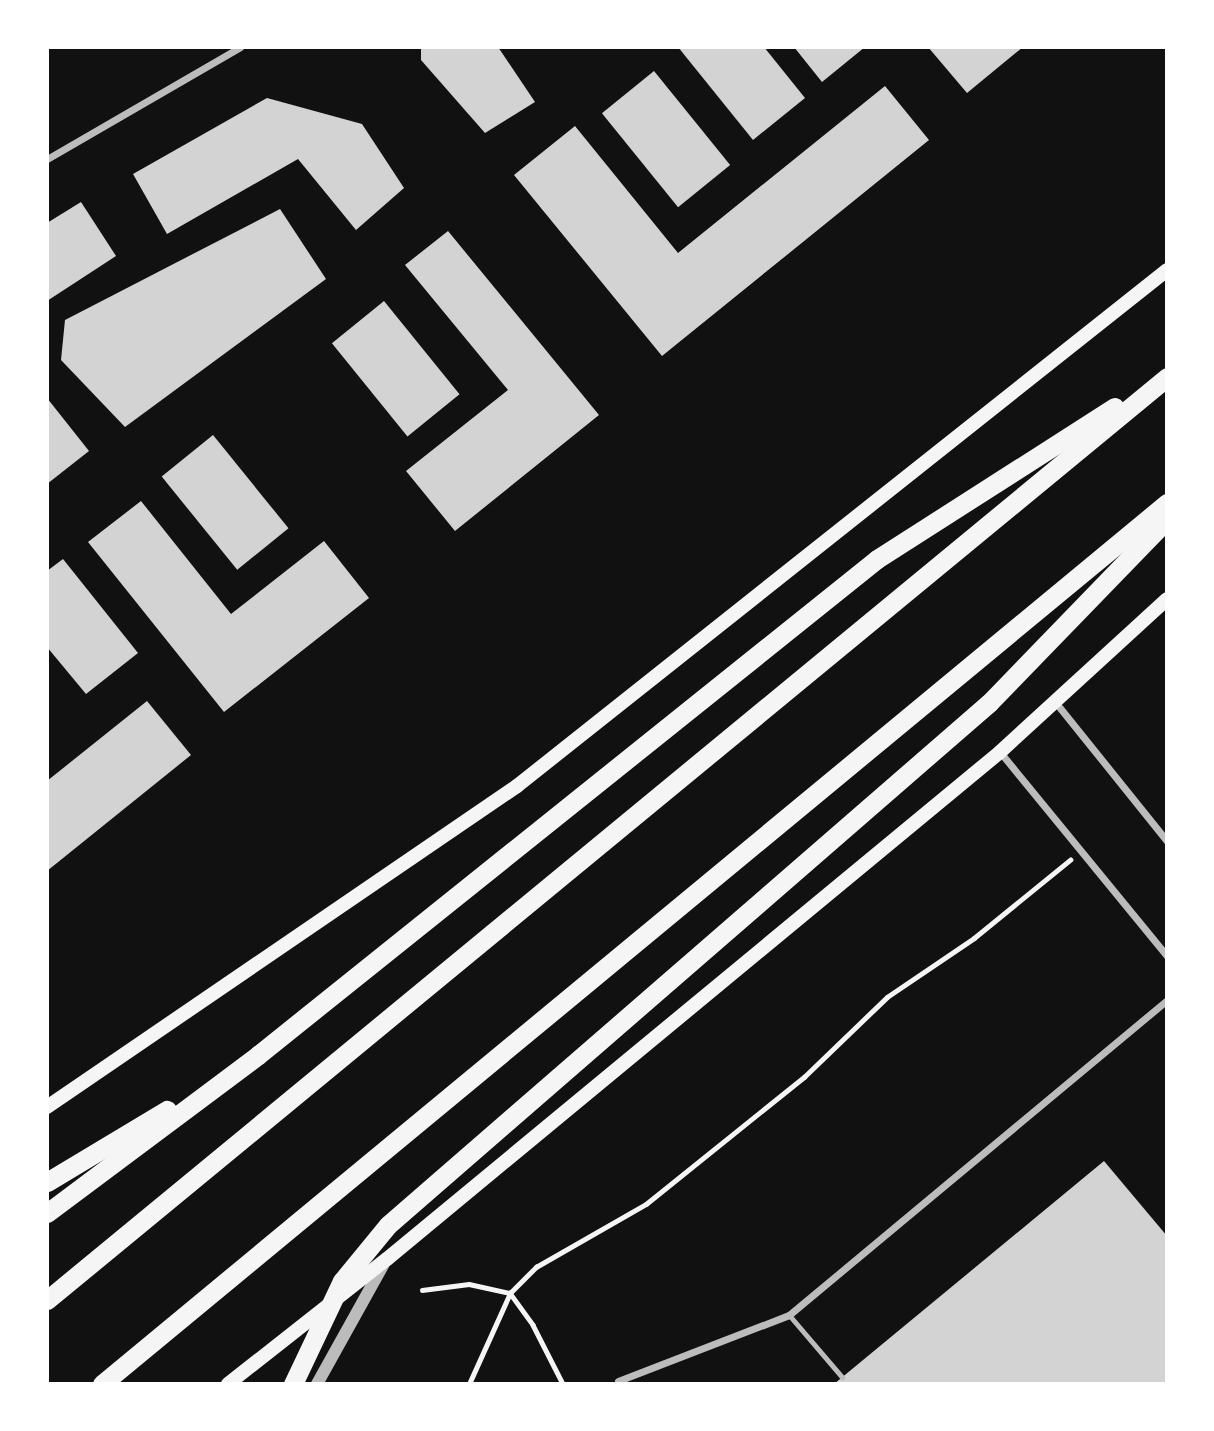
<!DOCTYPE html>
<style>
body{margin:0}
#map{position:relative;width:1214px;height:1431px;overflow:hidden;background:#111;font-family:Montserrat,sans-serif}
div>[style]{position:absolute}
.building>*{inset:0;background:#d3d3d3;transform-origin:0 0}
.path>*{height:4.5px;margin:-2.25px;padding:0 2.25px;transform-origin:2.25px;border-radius:2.25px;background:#f5f5f5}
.service>*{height:5px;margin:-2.5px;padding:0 2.5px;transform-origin:2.5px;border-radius:2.5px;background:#bcbcbc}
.minor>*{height:7px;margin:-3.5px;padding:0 3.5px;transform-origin:3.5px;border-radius:3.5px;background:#bcbcbc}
.tertiary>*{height:12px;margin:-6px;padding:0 6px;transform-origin:6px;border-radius:6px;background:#bcbcbc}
.secondary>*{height:14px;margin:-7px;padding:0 7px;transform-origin:7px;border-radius:7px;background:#f5f5f5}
.trunk>*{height:19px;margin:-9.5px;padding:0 9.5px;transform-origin:9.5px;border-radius:9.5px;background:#f5f5f5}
span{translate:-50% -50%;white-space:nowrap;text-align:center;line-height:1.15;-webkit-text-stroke:5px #fff;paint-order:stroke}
.frame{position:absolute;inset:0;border:49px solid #fff;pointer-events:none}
</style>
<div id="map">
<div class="building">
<i style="clip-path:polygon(421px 47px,498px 47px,535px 102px,485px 133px,421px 60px)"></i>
<i style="clip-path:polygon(678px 47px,764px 47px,805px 98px,753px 140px)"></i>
<i style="clip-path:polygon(794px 47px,865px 47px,822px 82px)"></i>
<i style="clip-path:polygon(928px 47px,1023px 47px,967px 93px)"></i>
<i style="left:654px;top:71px;width:121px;height:67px;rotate:51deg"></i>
<i style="clip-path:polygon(885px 86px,929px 140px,662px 356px,514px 175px,575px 126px,678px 253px)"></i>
<i style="clip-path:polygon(267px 98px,362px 124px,404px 188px,356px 230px,298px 159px,167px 234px,133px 174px)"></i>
<i style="clip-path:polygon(81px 202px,116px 256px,47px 301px,47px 223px)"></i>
<i style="clip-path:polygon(280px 209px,326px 279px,125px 427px,61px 360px,65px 320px)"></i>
<i style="clip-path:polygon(448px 231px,599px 415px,455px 531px,406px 471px,508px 390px,405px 265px)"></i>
<i style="left:384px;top:301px;width:120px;height:67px;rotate:51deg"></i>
<i style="clip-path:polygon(47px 398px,89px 451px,47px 484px)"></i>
<i style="left:213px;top:435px;width:120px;height:66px;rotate:51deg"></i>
<i style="clip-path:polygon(141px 501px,231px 614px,324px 541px,369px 598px,224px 712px,88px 542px)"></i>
<i style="clip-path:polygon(63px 559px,138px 653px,86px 694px,47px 647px,47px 571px)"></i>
<i style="clip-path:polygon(147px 701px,191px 755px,47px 871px,47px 781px)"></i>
<i style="clip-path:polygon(1104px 1161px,1167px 1236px,1167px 1384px,834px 1384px)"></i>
</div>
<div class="path">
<i style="left:422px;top:1290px;width:47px;rotate:-7.3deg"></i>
<i style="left:469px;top:1284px;width:42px;rotate:12.4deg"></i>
<i style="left:510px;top:1293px;width:39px;rotate:54deg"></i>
<i style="left:533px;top:1325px;width:66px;rotate:63deg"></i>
<i style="left:469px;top:1384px;width:100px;rotate:-65.7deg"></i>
<i style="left:510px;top:1293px;width:37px;rotate:-45deg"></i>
<i style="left:536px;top:1267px;width:127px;rotate:-29.8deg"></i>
<i style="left:646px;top:1204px;width:203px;rotate:-38.8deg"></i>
<i style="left:804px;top:1077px;width:115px;rotate:-43.9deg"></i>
<i style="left:887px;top:997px;width:105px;rotate:-34.1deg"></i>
<i style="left:974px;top:938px;width:124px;rotate:-39.1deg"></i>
</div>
<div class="service">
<i style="left:789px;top:1315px;width:82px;rotate:49.5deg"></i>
</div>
<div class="minor">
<i style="left:47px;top:159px;width:223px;rotate:-30.1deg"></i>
<i style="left:1056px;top:703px;width:177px;rotate:51.2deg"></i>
<i style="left:1000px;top:752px;width:264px;rotate:50.7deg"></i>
<i style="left:618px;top:1381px;width:183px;rotate:-21.1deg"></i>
<i style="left:789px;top:1315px;width:492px;rotate:-39.8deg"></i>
</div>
<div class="tertiary">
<i style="left:317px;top:1384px;width:140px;rotate:-60.9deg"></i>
</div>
<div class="secondary">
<i style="left:47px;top:1107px;width:569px;rotate:-34.33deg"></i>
<i style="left:517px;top:786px;width:830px;rotate:-38.44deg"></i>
<i style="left:228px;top:1384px;width:202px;rotate:-38.2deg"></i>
<i style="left:387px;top:1259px;width:795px;rotate:-39.59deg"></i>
<i style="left:1000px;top:752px;width:226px;rotate:-42.5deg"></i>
</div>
<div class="trunk">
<i style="left:47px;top:1182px;width:140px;rotate:-31deg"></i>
<i style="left:47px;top:1213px;width:264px;rotate:-36.8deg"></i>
<i style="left:258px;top:1055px;width:793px;rotate:-38.7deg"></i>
<i style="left:877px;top:559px;width:282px;rotate:-32.6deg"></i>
<i style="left:47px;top:1300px;width:1451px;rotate:-39.49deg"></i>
<i style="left:102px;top:1384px;width:1382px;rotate:-39.6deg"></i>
<i style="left:293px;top:1384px;width:114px;rotate:-64.6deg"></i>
<i style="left:342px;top:1281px;width:72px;rotate:-50.6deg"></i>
<i style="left:388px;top:1225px;width:796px;rotate:-40.98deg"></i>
<i style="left:989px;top:703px;width:256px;rotate:-45.9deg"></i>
</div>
<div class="frame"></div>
</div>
